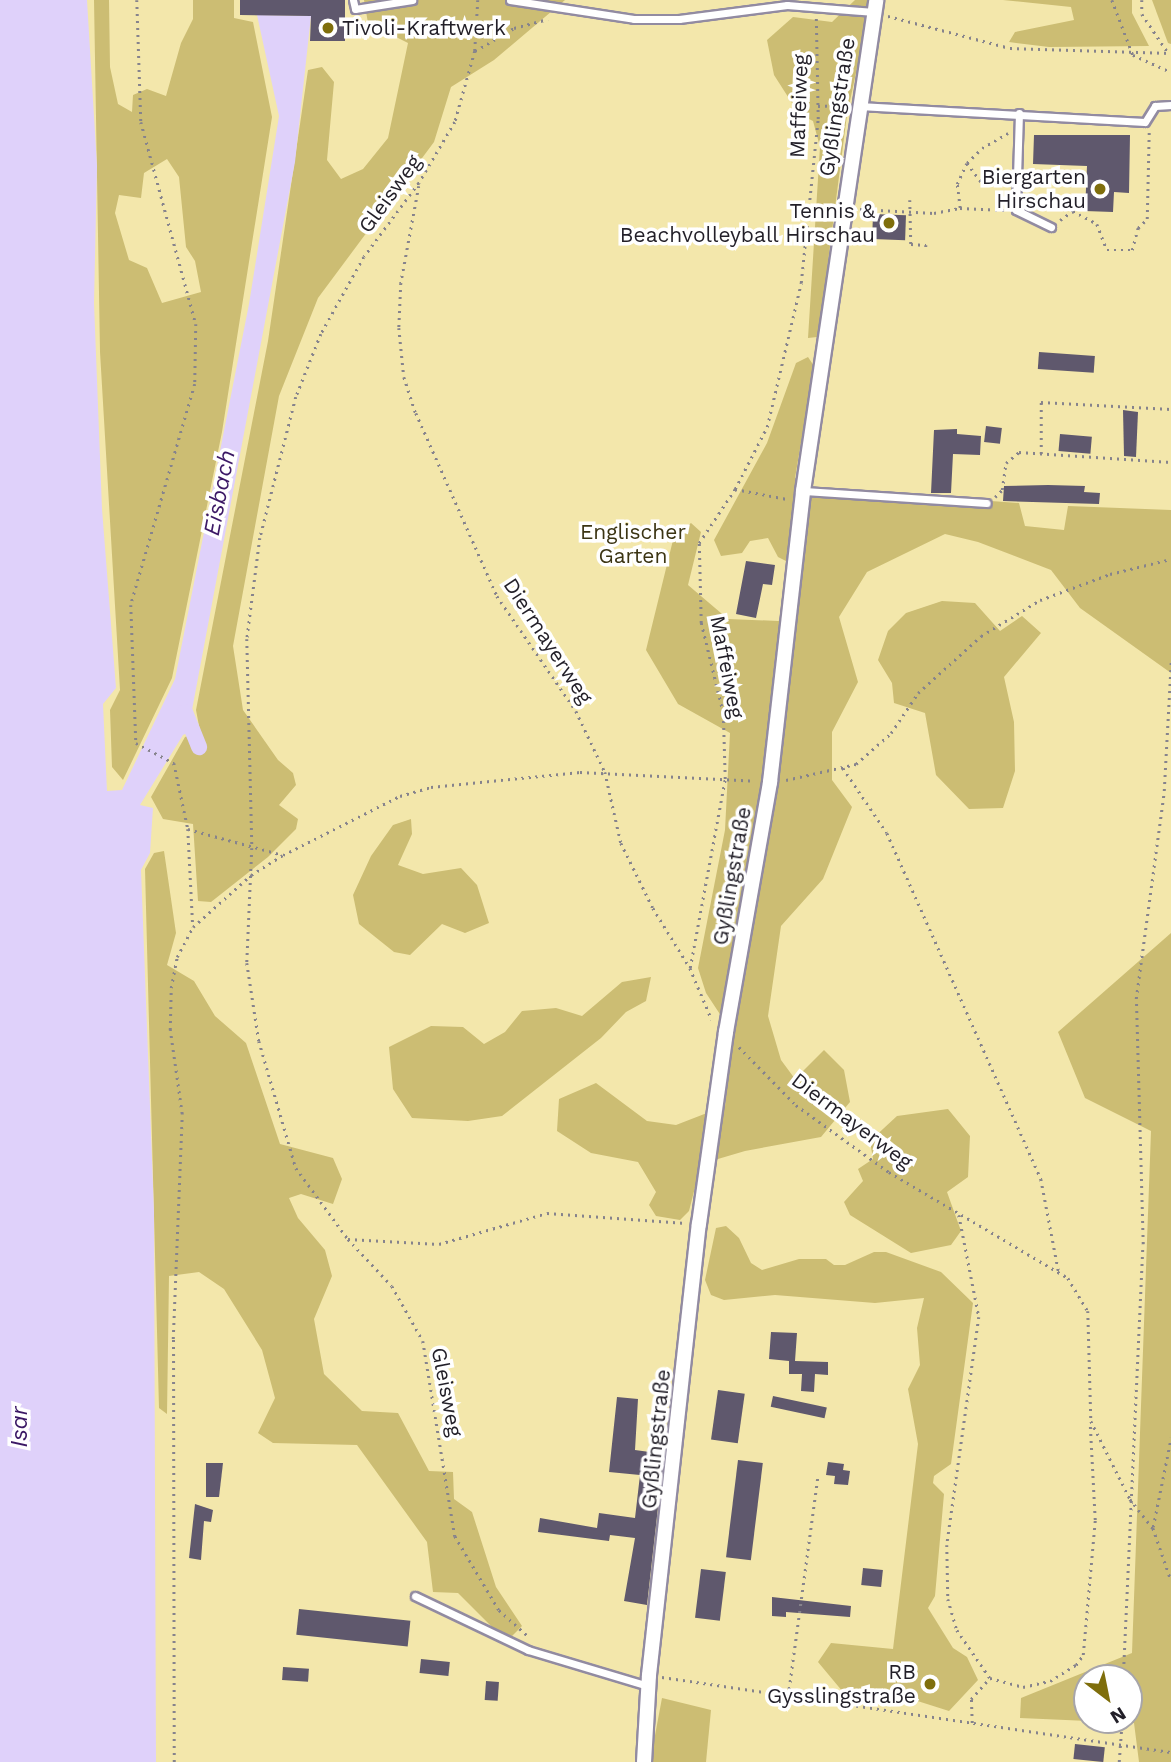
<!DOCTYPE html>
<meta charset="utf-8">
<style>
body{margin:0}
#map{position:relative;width:1171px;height:1762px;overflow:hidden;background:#f5f2fb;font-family:"Work Sans",sans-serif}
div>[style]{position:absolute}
.green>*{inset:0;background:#f3e7ab}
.forest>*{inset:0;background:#ccbd73}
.water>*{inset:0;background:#dfd1fa}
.canal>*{height:16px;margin:-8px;padding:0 8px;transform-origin:8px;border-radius:8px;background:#dfd1fa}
.building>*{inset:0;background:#5f586d;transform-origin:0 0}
.path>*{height:2.5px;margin-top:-1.25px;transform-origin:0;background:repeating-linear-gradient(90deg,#86838c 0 2px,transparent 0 7px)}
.roads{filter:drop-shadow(2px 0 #928ba1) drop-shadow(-2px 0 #928ba1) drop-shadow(0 2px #928ba1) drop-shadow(0 -2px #928ba1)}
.service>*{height:7px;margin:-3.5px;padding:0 3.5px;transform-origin:3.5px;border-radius:3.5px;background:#fff}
.minor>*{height:14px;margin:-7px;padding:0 7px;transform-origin:7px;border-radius:7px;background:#fff}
.dots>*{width:19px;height:19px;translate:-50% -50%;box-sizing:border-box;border:4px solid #fff;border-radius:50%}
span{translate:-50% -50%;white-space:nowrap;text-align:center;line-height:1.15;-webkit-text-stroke:7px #fff;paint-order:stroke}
.poi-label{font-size:21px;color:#221f28}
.left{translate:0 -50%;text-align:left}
.right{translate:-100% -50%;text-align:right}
.street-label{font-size:21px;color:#221f28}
.park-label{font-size:21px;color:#3b3413}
.water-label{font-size:23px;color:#3b1865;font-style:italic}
.north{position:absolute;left:1073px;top:1664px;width:70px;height:70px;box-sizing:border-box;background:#fff;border:2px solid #a7a5a9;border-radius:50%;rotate:148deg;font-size:19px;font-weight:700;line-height:28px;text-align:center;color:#221f28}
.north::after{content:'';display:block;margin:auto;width:24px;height:32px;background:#7f6e0c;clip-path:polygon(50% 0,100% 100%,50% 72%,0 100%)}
</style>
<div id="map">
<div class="green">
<i style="clip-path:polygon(evenodd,81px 0,1171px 0,1171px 1762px,144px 1762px,100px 791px,81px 0,1087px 1678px,1129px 1678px,1129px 1720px,1087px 1720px,1087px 1678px)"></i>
</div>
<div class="forest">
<i style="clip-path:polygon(evenodd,94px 0,109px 0,110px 67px,118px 104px,132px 112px,133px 95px,147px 89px,166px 96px,181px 43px,193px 19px,193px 0,234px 0,234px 18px,253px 22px,272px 117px,222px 432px,172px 678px,123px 780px,112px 767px,110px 710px,120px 690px,100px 352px,94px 0,167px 159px,179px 177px,186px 247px,195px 261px,201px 292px,162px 303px,147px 268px,129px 260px,115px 213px,119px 195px,141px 198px,144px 173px,167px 159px)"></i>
<i style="clip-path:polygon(364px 0,565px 0,494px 60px,451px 87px,434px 142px,318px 298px,279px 396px,233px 646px,243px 710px,278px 760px,293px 773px,296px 785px,279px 805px,298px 819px,296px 829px,268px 857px,211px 902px,198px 901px,193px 824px,163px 819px,151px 797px,185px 737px,200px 731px,196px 710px,268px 341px,308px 70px,322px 67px,334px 82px,327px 160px,341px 179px,363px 169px,388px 138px,408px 43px,368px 23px)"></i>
<i style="clip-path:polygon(855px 0,870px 0,870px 7px,847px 115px,822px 308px,817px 337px,808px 338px,820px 147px,813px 121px,799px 114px,774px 75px,767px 40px,793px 17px,832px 22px)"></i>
<i style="clip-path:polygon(1003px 0,1132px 0,1132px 13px,1149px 46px,1049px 47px,1009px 42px,1015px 32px,1074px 20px,1071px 7px)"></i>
<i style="clip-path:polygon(1152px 0,1171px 0,1171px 44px,1168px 43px)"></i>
<i style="clip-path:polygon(808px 357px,814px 366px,795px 478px,816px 488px,1019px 503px,1025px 526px,1064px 530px,1068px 506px,1171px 510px,1171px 673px,1080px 608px,1051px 570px,978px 542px,945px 534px,867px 572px,839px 617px,858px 682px,832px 732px,832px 780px,852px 807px,823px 879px,781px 926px,768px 1016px,781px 1060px,795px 1079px,824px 1050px,844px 1070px,850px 1102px,821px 1137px,745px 1151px,701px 1164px,689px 1211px,680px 1220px,656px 1216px,649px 1205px,656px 1192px,638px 1162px,591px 1153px,557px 1131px,559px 1099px,596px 1083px,647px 1121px,676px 1125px,725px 1106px,733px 1034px,706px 993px,698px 968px,725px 830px,730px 733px,678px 704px,646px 650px,674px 536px,691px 523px,701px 532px,688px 585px,728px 619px,778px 621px,798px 616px,802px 569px,778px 557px,768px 538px,750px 541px,742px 553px,721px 556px,714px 540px,767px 443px,796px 363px)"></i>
<i style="clip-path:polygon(942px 601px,975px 603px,1000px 631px,1022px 616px,1041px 633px,1004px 677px,1014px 722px,1015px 771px,1003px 808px,969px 809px,936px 775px,925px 713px,894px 703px,892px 683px,878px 660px,888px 631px,906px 613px)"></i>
<i style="clip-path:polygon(411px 819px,412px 834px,398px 865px,423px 874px,461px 868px,477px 885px,489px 923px,465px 933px,442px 924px,410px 955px,394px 952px,359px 924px,353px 895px,371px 856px,393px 825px)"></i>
<i style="clip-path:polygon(164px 851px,176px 933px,167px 965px,194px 981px,215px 1016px,246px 1043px,280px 1144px,333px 1158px,342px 1179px,333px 1204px,301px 1194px,289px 1198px,298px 1218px,325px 1250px,332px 1276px,314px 1319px,324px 1374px,362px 1411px,398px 1413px,429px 1471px,453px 1472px,454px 1499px,472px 1512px,496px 1587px,522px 1626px,512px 1636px,495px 1630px,458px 1593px,433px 1592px,427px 1542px,357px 1445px,273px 1443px,258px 1433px,275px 1398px,262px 1350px,224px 1289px,199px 1272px,169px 1276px,167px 1414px,159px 1408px,145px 869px,154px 853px)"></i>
<i style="clip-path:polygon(evenodd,1171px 933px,1171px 1762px,1139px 1762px,1134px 1723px,1020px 1718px,1021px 1698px,1132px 1653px,1151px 1131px,1085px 1098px,1058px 1032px,1171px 933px,1087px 1678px,1129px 1678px,1129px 1720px,1087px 1720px,1087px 1678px)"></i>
<i style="clip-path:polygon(651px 977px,646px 1001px,626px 1012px,601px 1038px,502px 1116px,468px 1121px,412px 1118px,393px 1089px,389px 1047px,431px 1026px,463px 1027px,484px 1044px,505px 1032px,522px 1011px,556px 1008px,582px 1016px,622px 982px)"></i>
<i style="clip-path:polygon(948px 1109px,970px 1136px,968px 1177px,947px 1192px,961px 1231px,951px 1245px,911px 1253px,850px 1215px,844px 1202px,863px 1181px,858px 1169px,873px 1159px,870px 1141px,897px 1116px)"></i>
<i style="clip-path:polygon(726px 1226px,739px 1238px,751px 1263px,762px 1270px,799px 1259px,826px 1259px,834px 1265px,845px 1265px,874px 1252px,886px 1252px,941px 1272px,973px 1303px,951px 1464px,934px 1476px,933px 1483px,944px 1494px,935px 1596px,928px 1608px,953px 1648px,967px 1657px,978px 1680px,949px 1711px,886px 1691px,843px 1692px,818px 1662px,831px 1643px,893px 1649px,918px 1444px,908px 1389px,920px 1365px,917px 1328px,924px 1298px,875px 1303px,775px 1295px,724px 1300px,711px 1295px,705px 1280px,716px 1228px)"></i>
<i style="clip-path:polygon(662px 1698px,711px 1710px,706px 1762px,650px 1762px)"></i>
</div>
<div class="water">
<i style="clip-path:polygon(0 0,87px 0,97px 166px,94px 303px,102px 509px,116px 688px,103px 704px,107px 791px,122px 790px,175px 679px,249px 304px,279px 116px,257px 15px,311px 16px,295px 162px,192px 710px,197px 728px,183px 735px,140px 805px,153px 808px,150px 853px,141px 870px,154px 1212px,156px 1762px,0 1762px)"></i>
</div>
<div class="canal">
<i style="left:185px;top:712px;width:38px;rotate:68deg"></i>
</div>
<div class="building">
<i style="clip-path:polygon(240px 0,345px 0,345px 41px,310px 41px,311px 16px,240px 15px)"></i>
<i style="clip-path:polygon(1034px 135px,1130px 135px,1129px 193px,1114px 192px,1113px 212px,1085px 211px,1087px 166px,1033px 164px)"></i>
<i style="left:873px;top:214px;width:33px;height:25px;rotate:2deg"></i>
<i style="left:1039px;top:352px;width:56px;height:17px;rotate:4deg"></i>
<i style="clip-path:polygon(1123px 410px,1138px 412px,1136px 457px,1124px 456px)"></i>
<i style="left:986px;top:426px;width:16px;height:16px;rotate:7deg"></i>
<i style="clip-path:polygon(957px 429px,957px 434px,981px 436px,980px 455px,953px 454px,951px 493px,931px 493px,934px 430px)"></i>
<i style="left:1060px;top:434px;width:32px;height:17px;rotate:5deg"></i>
<i style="clip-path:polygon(1048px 485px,1085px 486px,1084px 492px,1100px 493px,1099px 504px,1003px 501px,1004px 486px)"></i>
<i style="clip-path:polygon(746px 561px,775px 565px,772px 585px,763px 584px,756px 618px,736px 614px)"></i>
<i style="clip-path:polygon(771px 1332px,797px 1333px,795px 1361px,828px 1362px,828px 1375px,815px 1374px,814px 1392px,801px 1391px,802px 1374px,789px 1374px,789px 1361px,769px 1359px)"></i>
<i style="left:718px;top:1390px;width:27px;height:50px;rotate:8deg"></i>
<i style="left:773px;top:1396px;width:55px;height:11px;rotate:12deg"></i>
<i style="clip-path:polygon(617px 1397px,638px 1399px,635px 1450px,664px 1454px,647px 1605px,624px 1601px,635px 1538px,610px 1535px,609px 1541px,538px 1532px,540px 1518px,597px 1528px,599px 1513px,635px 1518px,640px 1475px,609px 1472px)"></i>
<i style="left:738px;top:1460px;width:25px;height:98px;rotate:7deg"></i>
<i style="clip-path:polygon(828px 1462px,844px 1464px,843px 1470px,850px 1471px,848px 1485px,834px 1484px,835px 1476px,826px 1475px)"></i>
<i style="clip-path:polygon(206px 1463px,223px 1463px,219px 1497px,206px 1497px)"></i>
<i style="clip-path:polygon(195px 1504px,213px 1510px,211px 1522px,204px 1521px,201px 1560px,189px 1558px)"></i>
<i style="left:863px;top:1568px;width:20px;height:17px;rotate:6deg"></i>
<i style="left:701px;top:1569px;width:25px;height:49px;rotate:7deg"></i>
<i style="clip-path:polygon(772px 1597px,851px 1606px,850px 1617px,786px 1612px,786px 1617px,772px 1616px)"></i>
<i style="left:299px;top:1609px;width:112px;height:26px;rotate:6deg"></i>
<i style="left:421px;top:1659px;width:29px;height:14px;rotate:6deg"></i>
<i style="left:283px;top:1667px;width:26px;height:13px;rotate:4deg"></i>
<i style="left:486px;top:1681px;width:13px;height:19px;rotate:4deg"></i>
<i style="left:1075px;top:1744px;width:30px;height:15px;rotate:6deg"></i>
</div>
<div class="path">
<i style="left:137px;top:0;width:122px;rotate:88.1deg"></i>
<i style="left:141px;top:122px;width:209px;rotate:74.8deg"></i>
<i style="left:196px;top:324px;width:60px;rotate:91deg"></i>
<i style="left:195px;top:384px;width:230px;rotate:106.2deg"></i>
<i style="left:131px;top:605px;width:138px;rotate:87.9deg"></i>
<i style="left:136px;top:743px;width:43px;rotate:27.8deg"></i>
<i style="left:174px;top:763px;width:67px;rotate:78deg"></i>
<i style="left:188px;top:829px;width:98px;rotate:87.1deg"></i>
<i style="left:478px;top:0;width:51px;rotate:93.4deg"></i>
<i style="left:475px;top:51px;width:74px;rotate:105.7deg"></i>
<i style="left:455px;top:122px;width:71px;rotate:120.5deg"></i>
<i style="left:419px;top:183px;width:92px;rotate:126.6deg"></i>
<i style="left:364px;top:257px;width:88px;rotate:119.2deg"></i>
<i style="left:321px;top:334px;width:68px;rotate:111.6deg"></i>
<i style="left:296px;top:397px;width:146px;rotate:104.3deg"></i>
<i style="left:260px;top:538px;width:102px;rotate:97.3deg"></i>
<i style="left:247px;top:639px;width:209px;rotate:88.6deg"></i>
<i style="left:252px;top:848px;width:115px;rotate:92.5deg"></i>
<i style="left:247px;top:963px;width:79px;rotate:81.3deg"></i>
<i style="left:259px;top:1041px;width:132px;rotate:73.8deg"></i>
<i style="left:296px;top:1168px;width:88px;rotate:53.8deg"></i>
<i style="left:348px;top:1239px;width:64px;rotate:46.9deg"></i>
<i style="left:392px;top:1286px;width:63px;rotate:60.6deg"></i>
<i style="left:423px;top:1341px;width:198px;rotate:80.7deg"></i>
<i style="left:455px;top:1536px;width:86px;rotate:59.3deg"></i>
<i style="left:499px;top:1610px;width:40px;rotate:42deg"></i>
<i style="left:1112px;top:0;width:59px;rotate:69.1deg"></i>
<i style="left:1133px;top:55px;width:42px;rotate:24.1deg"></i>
<i style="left:1142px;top:0;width:14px;rotate:90deg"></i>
<i style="left:1142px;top:14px;width:45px;rotate:56deg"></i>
<i style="left:888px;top:16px;width:126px;rotate:14.7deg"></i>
<i style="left:1010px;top:48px;width:161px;rotate:1.8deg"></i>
<i style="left:475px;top:51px;width:45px;rotate:-30.5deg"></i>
<i style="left:514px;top:28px;width:35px;rotate:-15deg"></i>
<i style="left:818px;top:106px;width:28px;rotate:-2deg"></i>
<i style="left:967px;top:163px;width:25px;rotate:53deg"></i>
<i style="left:419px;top:186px;width:99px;rotate:100.5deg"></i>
<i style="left:401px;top:283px;width:45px;rotate:92.5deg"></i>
<i style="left:399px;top:328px;width:49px;rotate:84.2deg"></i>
<i style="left:404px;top:377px;width:38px;rotate:72deg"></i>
<i style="left:416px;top:413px;width:200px;rotate:66.1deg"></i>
<i style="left:497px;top:596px;width:140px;rotate:55.5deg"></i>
<i style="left:576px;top:711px;width:68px;rotate:64.6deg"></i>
<i style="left:605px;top:772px;width:73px;rotate:77.3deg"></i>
<i style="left:621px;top:843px;width:72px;rotate:63.8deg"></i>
<i style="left:653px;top:908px;width:70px;rotate:58.3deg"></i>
<i style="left:690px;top:968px;width:56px;rotate:67.1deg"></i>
<i style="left:910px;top:200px;width:44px;rotate:88.7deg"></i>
<i style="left:911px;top:244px;width:15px;rotate:4deg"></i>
<i style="left:926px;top:245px;width:4px;rotate:90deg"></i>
<i style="left:960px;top:208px;width:45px;rotate:2.5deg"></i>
<i style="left:860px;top:209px;width:74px;rotate:3.1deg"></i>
<i style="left:934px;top:213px;width:26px;rotate:-11deg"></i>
<i style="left:960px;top:208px;width:24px;rotate:-97deg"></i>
<i style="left:957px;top:184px;width:23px;rotate:-65deg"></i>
<i style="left:967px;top:163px;width:21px;rotate:-45deg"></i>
<i style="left:982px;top:148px;width:30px;rotate:-30deg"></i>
<i style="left:1060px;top:220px;width:16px;rotate:-35deg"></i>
<i style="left:1073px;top:211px;width:27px;rotate:28deg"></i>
<i style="left:1097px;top:224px;width:28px;rotate:69deg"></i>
<i style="left:1107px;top:250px;width:25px"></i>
<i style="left:1132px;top:250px;width:23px;rotate:-75deg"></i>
<i style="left:1138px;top:228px;width:13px;rotate:-45deg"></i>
<i style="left:1147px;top:219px;width:88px;rotate:-88.7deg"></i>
<i style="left:1041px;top:454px;width:52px;rotate:-90deg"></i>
<i style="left:1041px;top:402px;width:130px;rotate:3.1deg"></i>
<i style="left:735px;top:489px;width:53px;rotate:10.9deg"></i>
<i style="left:995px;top:497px;width:10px;rotate:-45deg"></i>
<i style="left:1002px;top:490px;width:27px;rotate:-82deg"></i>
<i style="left:1006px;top:463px;width:17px;rotate:-40deg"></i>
<i style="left:1019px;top:452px;width:152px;rotate:3.8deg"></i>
<i style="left:843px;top:768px;width:78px;rotate:55.9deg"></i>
<i style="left:887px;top:833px;width:379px;rotate:66deg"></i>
<i style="left:1041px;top:1179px;width:96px;rotate:79.2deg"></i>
<i style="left:786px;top:780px;width:72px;rotate:-12.9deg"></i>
<i style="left:856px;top:764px;width:47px;rotate:-41.5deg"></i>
<i style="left:891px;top:733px;width:48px;rotate:-56deg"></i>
<i style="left:918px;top:693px;width:85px;rotate:-42.1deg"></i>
<i style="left:981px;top:636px;width:69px;rotate:-31.4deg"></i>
<i style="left:1040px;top:600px;width:75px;rotate:-20.4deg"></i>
<i style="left:1110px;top:574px;width:63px;rotate:-13.8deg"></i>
<i style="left:188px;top:829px;width:98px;rotate:15.3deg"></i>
<i style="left:690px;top:968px;width:192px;rotate:-79.5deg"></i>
<i style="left:725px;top:779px;width:66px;rotate:-91.7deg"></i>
<i style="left:723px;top:713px;width:93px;rotate:-103.7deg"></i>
<i style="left:701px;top:623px;width:80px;rotate:-91.4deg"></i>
<i style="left:699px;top:543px;width:65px;rotate:-56.3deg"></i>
<i style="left:735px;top:489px;width:70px;rotate:-62.7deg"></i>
<i style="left:767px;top:427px;width:148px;rotate:-76.7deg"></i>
<i style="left:801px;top:283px;width:165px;rotate:-84.1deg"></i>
<i style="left:818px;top:119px;width:101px;rotate:-91.1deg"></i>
<i style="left:739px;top:1047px;width:81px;rotate:45.5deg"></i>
<i style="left:796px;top:1105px;width:115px;rotate:35.8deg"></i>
<i style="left:889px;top:1172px;width:208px;rotate:30.6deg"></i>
<i style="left:1068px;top:1278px;width:39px;rotate:59deg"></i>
<i style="left:1088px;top:1311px;width:110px;rotate:88.4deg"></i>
<i style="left:1091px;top:1421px;width:87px;rotate:63.4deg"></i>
<i style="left:1130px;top:1499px;width:37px;rotate:52deg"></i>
<i style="left:1153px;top:1528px;width:55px;rotate:70.9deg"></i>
<i style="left:959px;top:1215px;width:104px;rotate:78.9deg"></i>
<i style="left:979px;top:1317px;width:230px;rotate:98deg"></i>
<i style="left:947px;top:1545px;width:54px;rotate:88.9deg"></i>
<i style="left:948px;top:1599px;width:32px;rotate:74deg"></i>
<i style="left:957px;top:1630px;width:58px;rotate:55.5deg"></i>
<i style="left:990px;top:1678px;width:34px;rotate:15deg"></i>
<i style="left:1023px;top:1687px;width:28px;rotate:-13deg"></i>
<i style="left:1050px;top:1681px;width:31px;rotate:-32deg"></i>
<i style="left:1076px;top:1665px;width:12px;rotate:-55deg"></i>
<i style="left:1083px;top:1655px;width:136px;rotate:-84.9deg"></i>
<i style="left:1095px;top:1520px;width:95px;rotate:-93deg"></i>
<i style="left:348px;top:1239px;width:91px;rotate:3.1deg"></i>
<i style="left:439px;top:1244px;width:112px;rotate:-16deg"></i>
<i style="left:547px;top:1213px;width:139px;rotate:4.1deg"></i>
<i style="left:1153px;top:1527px;width:91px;rotate:-78.6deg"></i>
<i style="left:662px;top:1677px;width:514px;rotate:8.38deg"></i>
<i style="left:1123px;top:1678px;width:434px;rotate:-87.4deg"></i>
<i style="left:1143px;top:1244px;width:245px;rotate:-91.6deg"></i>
<i style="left:1136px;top:999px;width:210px;rotate:-82.3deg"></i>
<i style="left:1164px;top:791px;width:131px;rotate:-86.9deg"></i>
<i style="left:788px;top:1696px;width:223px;rotate:-82.3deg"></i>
<i style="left:972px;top:1723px;width:24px;rotate:-92deg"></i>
<i style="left:971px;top:1699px;width:28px;rotate:-48deg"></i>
<i style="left:174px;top:1762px;width:423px;rotate:-90.1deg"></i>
<i style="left:173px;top:1339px;width:225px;rotate:-87.7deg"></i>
<i style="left:182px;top:1114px;width:85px;rotate:-98.1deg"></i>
<i style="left:170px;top:1030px;width:42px;rotate:-88.6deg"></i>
<i style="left:171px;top:988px;width:32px;rotate:-79deg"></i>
<i style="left:177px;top:957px;width:34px;rotate:-62deg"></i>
<i style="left:193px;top:927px;width:78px;rotate:-41.9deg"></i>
<i style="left:251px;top:875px;width:38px;rotate:-32deg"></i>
<i style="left:283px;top:855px;width:131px;rotate:-26.8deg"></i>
<i style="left:400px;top:796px;width:32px;rotate:-16deg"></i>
<i style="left:431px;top:787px;width:150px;rotate:-5.7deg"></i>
<i style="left:580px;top:772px;width:175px;rotate:2.9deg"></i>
<i style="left:1119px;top:1762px;width:42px;rotate:-85.9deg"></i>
</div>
<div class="roads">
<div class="service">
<i style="left:353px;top:0;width:9px;rotate:77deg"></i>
<i style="left:355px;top:9px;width:58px;rotate:-9deg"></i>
<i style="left:510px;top:0;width:125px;rotate:8.7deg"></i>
<i style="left:634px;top:19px;width:45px"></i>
<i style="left:679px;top:19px;width:109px;rotate:-7.4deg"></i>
<i style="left:787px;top:5px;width:87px;rotate:4.6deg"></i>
<i style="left:859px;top:106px;width:286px;rotate:3.2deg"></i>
<i style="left:1145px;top:122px;width:19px;rotate:-58deg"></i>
<i style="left:1155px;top:106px;width:16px;rotate:-4deg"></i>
<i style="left:1019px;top:113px;width:97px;rotate:91.8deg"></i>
<i style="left:1016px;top:210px;width:39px;rotate:26deg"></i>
<i style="left:804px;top:491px;width:183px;rotate:3.8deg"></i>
<i style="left:415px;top:1596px;width:125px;rotate:25.5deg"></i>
<i style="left:528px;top:1650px;width:125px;rotate:16.7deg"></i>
</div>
<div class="minor">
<i style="left:644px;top:1762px;width:87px;rotate:-86.7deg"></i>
<i style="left:649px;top:1675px;width:454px;rotate:-83.7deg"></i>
<i style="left:699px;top:1224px;width:194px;rotate:-82deg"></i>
<i style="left:726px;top:1032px;width:254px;rotate:-80deg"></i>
<i style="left:770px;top:782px;width:293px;rotate:-83.5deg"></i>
<i style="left:803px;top:491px;width:496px;rotate:-81.5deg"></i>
</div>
</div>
<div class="dots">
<i style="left:328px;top:28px;background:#7f6e0c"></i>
<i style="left:1100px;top:189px;background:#7f6e0c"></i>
<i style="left:889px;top:223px;background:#7f6e0c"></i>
<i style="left:930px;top:1684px;background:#7f6e0c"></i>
</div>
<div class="poi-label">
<span class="left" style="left:342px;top:28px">Tivoli-Kraftwerk</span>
<span class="right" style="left:1086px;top:189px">Biergarten<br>Hirschau</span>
<span class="right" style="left:875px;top:223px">Tennis &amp;<br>Beachvolleyball Hirschau</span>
<span class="right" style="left:916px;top:1684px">RB<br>Gysslingstraße</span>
</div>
<div class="street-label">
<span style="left:799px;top:106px;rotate:-88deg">Maffeiweg</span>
<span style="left:837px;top:107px;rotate:-81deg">Gyßlingstraße</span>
<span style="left:390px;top:194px;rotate:-54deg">Gleisweg</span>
<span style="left:548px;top:641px;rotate:57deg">Diermayerweg</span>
<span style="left:727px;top:667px;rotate:79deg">Maffeiweg</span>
<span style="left:732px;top:876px;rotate:-80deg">Gyßlingstraße</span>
<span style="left:852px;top:1121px;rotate:37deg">Diermayerweg</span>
<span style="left:447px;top:1392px;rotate:79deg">Gleisweg</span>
<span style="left:656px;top:1439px;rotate:-84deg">Gyßlingstraße</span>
</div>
<div class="park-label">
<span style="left:633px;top:544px">Englischer<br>Garten</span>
</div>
<div class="water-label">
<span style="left:220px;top:493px;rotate:-79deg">Eisbach</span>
<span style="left:20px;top:1427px;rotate:-90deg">Isar</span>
</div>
<div class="north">N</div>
</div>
